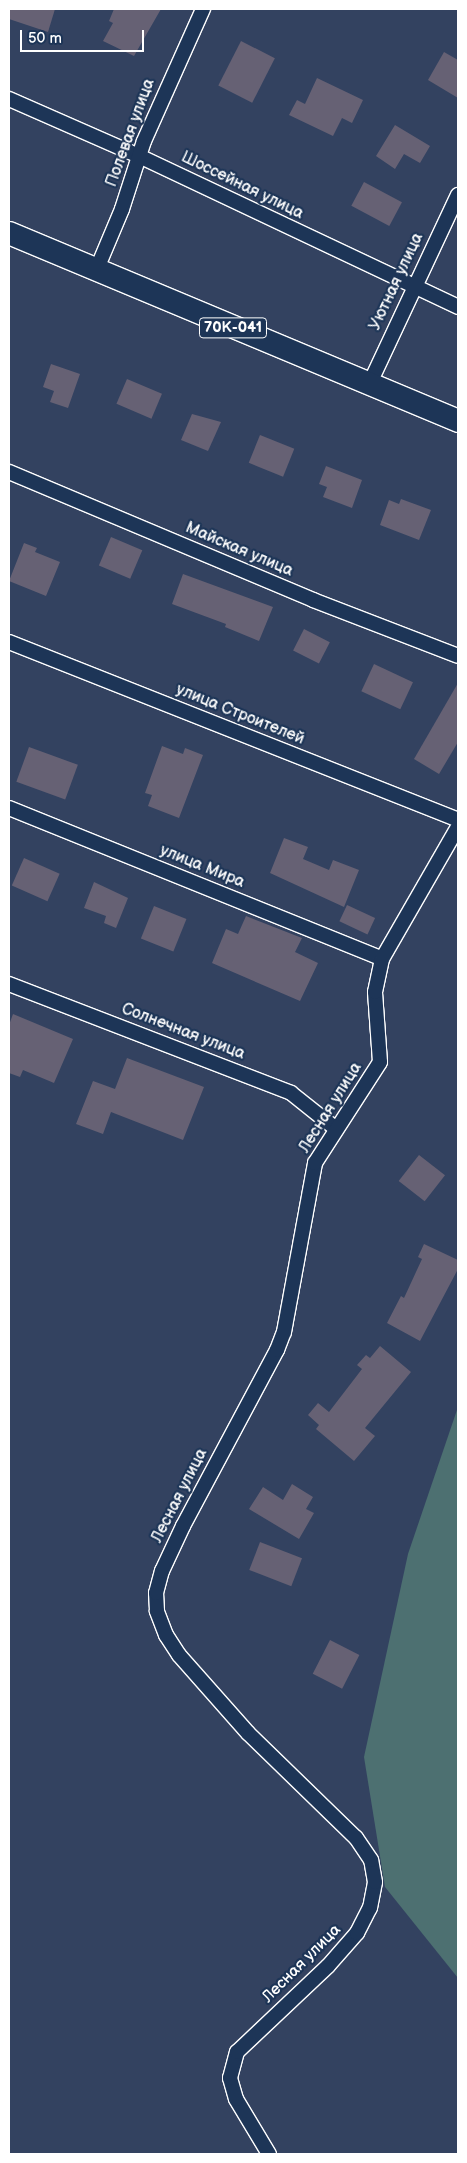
<!DOCTYPE html>
<meta charset="utf-8">
<style>
body{margin:0}
#map{position:relative;width:467px;height:2163px;overflow:hidden;background:#334260;font-family:"Balsamiq Sans",sans-serif}
div>[style]{position:absolute}
.green>*{inset:0;background:#4d7071}
.building>*{inset:0;background:#666174;transform-origin:0 0}
.roads{filter:drop-shadow(1px 0 #fff) drop-shadow(-1px 0 #fff) drop-shadow(0 1px #fff) drop-shadow(0 -1px #fff)}
.street>*{height:14px;margin:-7px;padding:0 7px;transform-origin:7px;border-radius:7px;background:#1d3557}
.primary>*{height:22px;margin:-11px;padding:0 11px;transform-origin:11px;border-radius:11px;background:#1d3557}
span{translate:-50% -50%;white-space:nowrap;text-align:center;line-height:1.15;-webkit-text-stroke:4.5px #1d3557;paint-order:stroke}
.shield-label span{padding:1px 4px;background:#1d3557;border:1px solid;border-radius:4px;-webkit-text-stroke-width:0}
.shield-label{font-size:15px;color:#fff;font-weight:700}
.street-label{font-size:16px;color:#fff}
.frame{position:absolute;inset:0;border:10px solid #fff;pointer-events:none}
.scale{position:absolute;left:20px;top:30px;width:124px;height:22px;box-sizing:border-box;border:2px solid #fff;border-top:0;padding-left:6px;font-size:15px;line-height:18px;white-space:nowrap;color:#fff;-webkit-text-stroke:4px #1d3557;paint-order:stroke}
</style>
<div id="map">
<div class="green">
<i style="clip-path:polygon(458px 1407px,458px 1978px,385px 1887px,364px 1757px,408px 1554px)"></i>
</div>
<div class="building">
<i style="clip-path:polygon(9px 9px,55px 9px,48px 32px,9px 19px)"></i>
<i style="clip-path:polygon(114px 9px,161px 9px,134px 56px,103px 41px,113px 23px,109px 21px)"></i>
<i style="left:241px;top:41px;width:38px;height:50px;rotate:27deg"></i>
<i style="clip-path:polygon(444px 52px,458px 60px,458px 98px,428px 80px)"></i>
<i style="clip-path:polygon(317px 78px,363px 100px,352px 123px,342px 118px,333px 136px,289px 115px,297px 100px,305px 104px)"></i>
<i style="clip-path:polygon(395px 125px,430px 146px,420px 163px,404px 154px,395px 169px,376px 156px)"></i>
<i style="left:364px;top:182px;width:43px;height:27px;rotate:28deg"></i>
<i style="clip-path:polygon(51px 364px,80px 374px,68px 408px,50px 402px,54px 391px,43px 387px)"></i>
<i style="left:127px;top:379px;width:38px;height:27px;rotate:23deg"></i>
<i style="clip-path:polygon(192px 414px,221px 422px,208px 451px,181px 440px)"></i>
<i style="left:260px;top:435px;width:37px;height:30px;rotate:22deg"></i>
<i style="clip-path:polygon(326px 466px,362px 480px,352px 508px,323px 497px,327px 487px,319px 484px)"></i>
<i style="clip-path:polygon(401px 499px,431px 510px,419px 540px,380px 525px,389px 500px,399px 504px)"></i>
<i style="left:111px;top:537px;width:34px;height:31px;rotate:23deg"></i>
<i style="clip-path:polygon(24px 543px,37px 548px,35px 552px,60px 562px,46px 596px,9px 581px)"></i>
<i style="clip-path:polygon(183px 574px,273px 607px,259px 641px,225px 627px,226px 624px,172px 604px)"></i>
<i style="left:304px;top:629px;width:29px;height:24px;rotate:27deg"></i>
<i style="left:374px;top:664px;width:43px;height:30px;rotate:25deg"></i>
<i style="clip-path:polygon(458px 683px,458px 742px,439px 774px,414px 759px)"></i>
<i style="clip-path:polygon(162px 746px,183px 754px,185px 748px,203px 755px,179px 818px,148px 806px,152px 795px,145px 793px)"></i>
<i style="left:29px;top:747px;width:52px;height:37px;rotate:20deg"></i>
<i style="clip-path:polygon(284px 838px,308px 847px,303px 859px,329px 870px,333px 860px,359px 870px,344px 907px,270px 873px)"></i>
<i style="left:24px;top:858px;width:39px;height:30px;rotate:24deg"></i>
<i style="clip-path:polygon(94px 882px,128px 898px,116px 928px,104px 923px,106px 916px,84px 908px)"></i>
<i style="left:347px;top:905px;width:31px;height:18px;rotate:25deg"></i>
<i style="left:154px;top:906px;width:35px;height:35px;rotate:22deg"></i>
<i style="clip-path:polygon(246px 916px,302px 938px,295px 952px,318px 963px,300px 1001px,212px 963px,226px 929px,238px 934px)"></i>
<i style="clip-path:polygon(13px 1014px,73px 1039px,54px 1083px,23px 1070px,20px 1077px,9px 1073px,9px 1025px)"></i>
<i style="clip-path:polygon(127px 1058px,204px 1087px,183px 1140px,111px 1112px,103px 1134px,76px 1124px,93px 1081px,115px 1089px)"></i>
<i style="left:419px;top:1155px;width:33px;height:33px;rotate:38deg"></i>
<i style="clip-path:polygon(424px 1244px,458px 1260px,458px 1269px,420px 1341px,387px 1323px,401px 1296px,404px 1298px,422px 1259px,418px 1257px)"></i>
<i style="clip-path:polygon(380px 1346px,411px 1372px,365px 1428px,375px 1436px,354px 1461px,316px 1429px,319px 1425px,308px 1415px,318px 1403px,329px 1412px,362px 1369px,357px 1365px,366px 1355px,370px 1358px)"></i>
<i style="clip-path:polygon(292px 1484px,313px 1497px,306px 1509px,314px 1513px,299px 1539px,249px 1509px,263px 1487px,283px 1500px)"></i>
<i style="left:260px;top:1542px;width:45px;height:30px;rotate:21deg"></i>
<i style="left:330px;top:1640px;width:33px;height:38px;rotate:27deg"></i>
</div>
<div class="roads">
<div class="street">
<i style="left:9px;top:99px;width:142px;rotate:23.7deg"></i>
<i style="left:139px;top:156px;width:353px;rotate:25.3deg"></i>
<i style="left:96px;top:271px;width:67px;rotate:-67.2deg"></i>
<i style="left:122px;top:209px;width:71px;rotate:-72.1deg"></i>
<i style="left:144px;top:141px;width:145px;rotate:-65.9deg"></i>
<i style="left:369px;top:385px;width:210px;rotate:-64.9deg"></i>
<i style="left:9px;top:472px;width:330px;rotate:22.8deg"></i>
<i style="left:313px;top:600px;width:155px;rotate:21.1deg"></i>
<i style="left:9px;top:642px;width:483px;rotate:21.6deg"></i>
<i style="left:9px;top:808px;width:402px;rotate:22deg"></i>
<i style="left:9px;top:984px;width:302px;rotate:21.1deg"></i>
<i style="left:291px;top:1093px;width:56px;rotate:38.5deg"></i>
<i style="left:269px;top:2154px;width:64px;rotate:-121deg"></i>
<i style="left:236px;top:2099px;width:22px;rotate:-106deg"></i>
<i style="left:230px;top:2078px;width:27px;rotate:-75deg"></i>
<i style="left:237px;top:2052px;width:125px;rotate:-43.4deg"></i>
<i style="left:328px;top:1966px;width:44px;rotate:-48.7deg"></i>
<i style="left:357px;top:1933px;width:28px;rotate:-63deg"></i>
<i style="left:370px;top:1908px;width:26px;rotate:-79deg"></i>
<i style="left:375px;top:1882px;width:22px;rotate:-100deg"></i>
<i style="left:371px;top:1860px;width:27px;rotate:-124deg"></i>
<i style="left:356px;top:1838px;width:151px;rotate:-135.8deg"></i>
<i style="left:248px;top:1733px;width:104px;rotate:-131.5deg"></i>
<i style="left:179px;top:1655px;width:24px;rotate:-123deg"></i>
<i style="left:166px;top:1635px;width:26px;rotate:-111deg"></i>
<i style="left:157px;top:1611px;width:18px;rotate:-93deg"></i>
<i style="left:156px;top:1593px;width:23px;rotate:-75deg"></i>
<i style="left:162px;top:1571px;width:50px;rotate:-65deg"></i>
<i style="left:183px;top:1526px;width:200px;rotate:-61.9deg"></i>
<i style="left:277px;top:1350px;width:19px;rotate:-69deg"></i>
<i style="left:284px;top:1332px;width:172px;rotate:-79.6deg"></i>
<i style="left:315px;top:1163px;width:120px;rotate:-57.2deg"></i>
<i style="left:380px;top:1062px;width:70px;rotate:-94.1deg"></i>
<i style="left:375px;top:992px;width:34px;rotate:-78deg"></i>
<i style="left:382px;top:959px;width:152px;rotate:-60.1deg"></i>
</div>
<div class="primary">
<i style="left:9px;top:233px;width:487px;rotate:22.7deg"></i>
</div>
</div>
<div class="shield-label">
<span style="left:233px;top:328px">70К-041</span>
</div>
<div class="street-label">
<span style="left:131px;top:133px;rotate:-70deg">Полевая улица</span>
<span style="left:242px;top:186px;rotate:26deg">Шоссейная улица</span>
<span style="left:397px;top:282px;rotate:-65deg">Уютная улица</span>
<span style="left:239px;top:550px;rotate:23deg">Майская улица</span>
<span style="left:240px;top:715px;rotate:22deg">улица Строителей</span>
<span style="left:202px;top:867px;rotate:22deg">улица Мира</span>
<span style="left:183px;top:1032px;rotate:21deg">Солнечная улица</span>
<span style="left:331px;top:1108px;rotate:-58deg">Лесная улица</span>
<span style="left:180px;top:1496px;rotate:-63deg">Лесная улица</span>
<span style="left:302px;top:1964px;rotate:-45deg">Лесная улица</span>
</div>
<div class="frame"></div>
<div class="scale">50 m</div>
</div>
